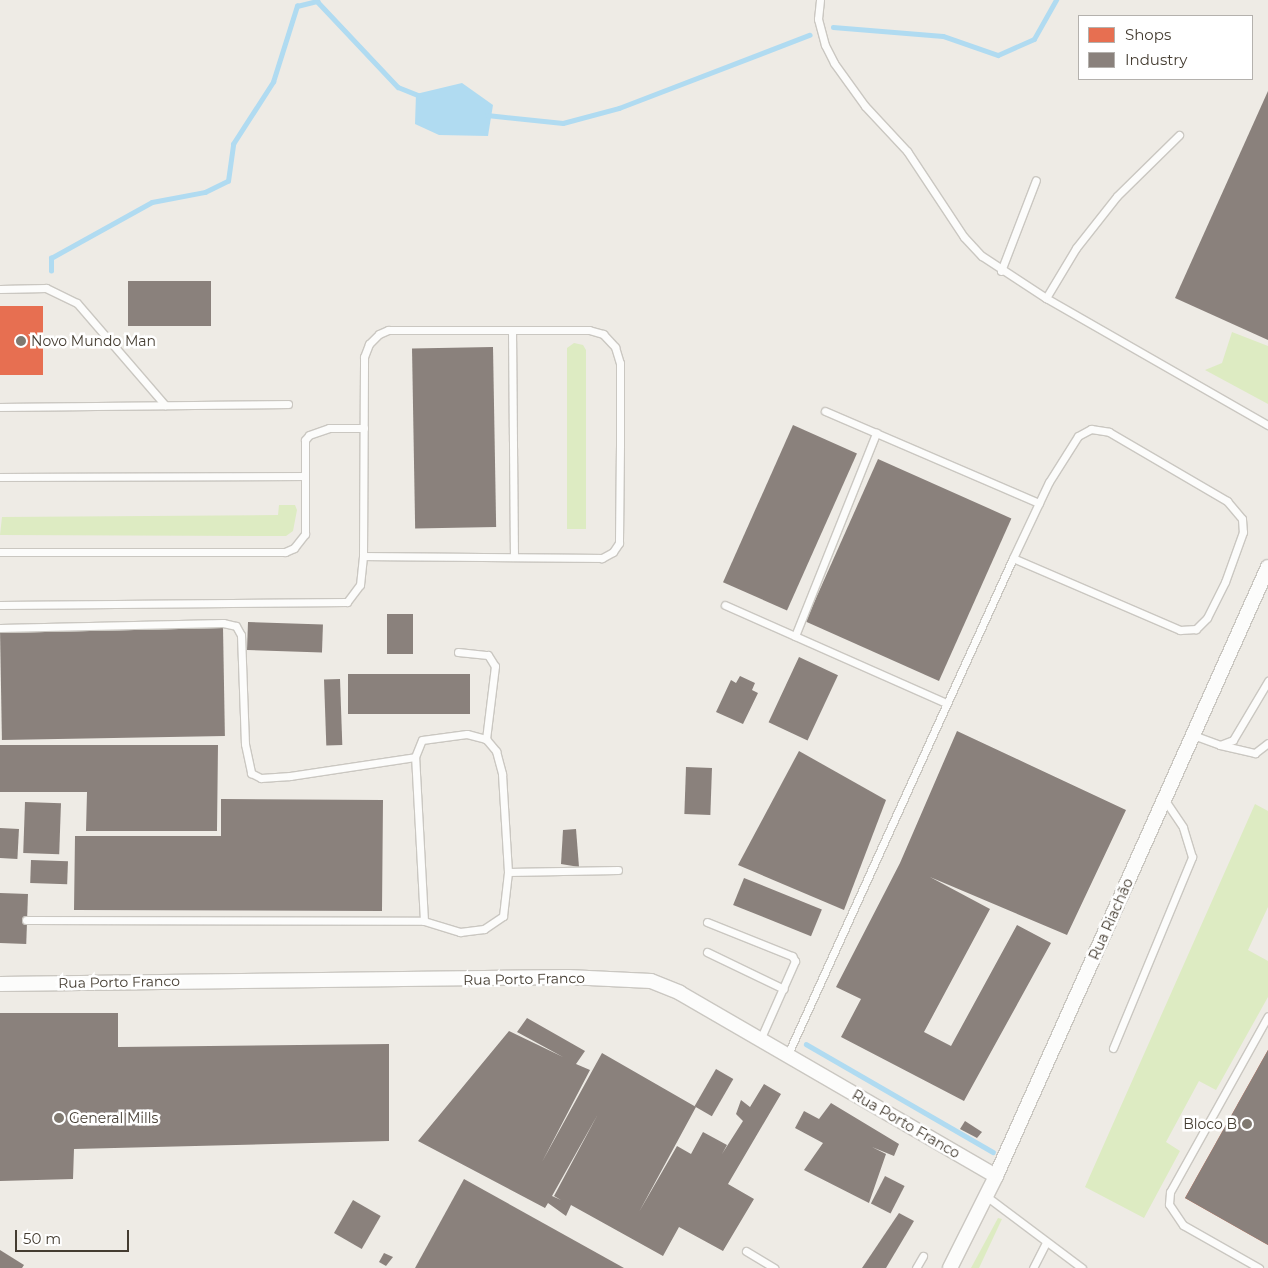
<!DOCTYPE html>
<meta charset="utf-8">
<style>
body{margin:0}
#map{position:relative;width:1268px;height:1268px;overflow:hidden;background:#eeebe5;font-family:Montserrat,sans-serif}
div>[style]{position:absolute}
.green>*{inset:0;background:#ddebc2}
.water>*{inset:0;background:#b0dbf1}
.shops>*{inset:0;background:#e76f51;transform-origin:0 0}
.industry>*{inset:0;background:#8a817c;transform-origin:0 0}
.stream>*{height:4.5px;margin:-2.25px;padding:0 2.25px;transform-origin:2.25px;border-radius:2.25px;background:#b0dbf1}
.roads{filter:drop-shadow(1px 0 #cac7c1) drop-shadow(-1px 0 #cac7c1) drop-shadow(0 1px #cac7c1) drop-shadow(0 -1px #cac7c1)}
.service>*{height:7px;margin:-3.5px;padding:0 3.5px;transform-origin:3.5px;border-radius:3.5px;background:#fcfcfb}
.minor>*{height:14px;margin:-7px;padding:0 7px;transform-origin:7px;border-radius:7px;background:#fcfcfb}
.dots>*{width:14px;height:14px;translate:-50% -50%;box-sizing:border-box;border:2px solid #fff;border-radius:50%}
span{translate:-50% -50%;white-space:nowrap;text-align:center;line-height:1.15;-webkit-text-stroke:5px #fff;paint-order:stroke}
.poi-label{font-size:14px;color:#443c31}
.left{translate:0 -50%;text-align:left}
.right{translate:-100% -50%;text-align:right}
.street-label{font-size:14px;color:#443c31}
.legend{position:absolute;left:1078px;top:15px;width:175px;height:65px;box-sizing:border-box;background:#fff;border:1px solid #b4b1ad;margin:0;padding:6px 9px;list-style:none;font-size:15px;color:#443c31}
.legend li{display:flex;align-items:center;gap:10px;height:25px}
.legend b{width:25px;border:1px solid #b4b1ad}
.scale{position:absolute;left:15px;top:1230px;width:114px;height:22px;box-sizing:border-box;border:2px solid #443c31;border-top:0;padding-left:6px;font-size:15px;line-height:18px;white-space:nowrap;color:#443c31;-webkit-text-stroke:4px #fff;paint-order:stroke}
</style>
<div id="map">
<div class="green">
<i style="clip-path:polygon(1232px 332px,1268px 346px,1268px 404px,1205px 370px,1222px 363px)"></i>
<i style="clip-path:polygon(574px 343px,583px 345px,586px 350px,586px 529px,567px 529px,567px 348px)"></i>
<i style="clip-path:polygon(279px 505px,295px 505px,297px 510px,293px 531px,286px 536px,0 535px,2px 517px,278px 515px)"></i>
<i style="clip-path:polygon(1255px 804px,1268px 811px,1268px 907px,1248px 950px,1268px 961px,1268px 997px,1216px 1090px,1199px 1081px,1166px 1142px,1180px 1151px,1144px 1218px,1085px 1187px)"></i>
<i style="clip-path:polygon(998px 1218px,1002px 1219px,979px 1268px,971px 1268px)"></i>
</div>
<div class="water">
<i style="clip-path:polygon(462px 83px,493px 105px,488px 136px,439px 135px,415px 124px,416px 94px)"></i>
</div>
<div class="shops">
<i style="left:0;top:306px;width:43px;height:69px"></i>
<i style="clip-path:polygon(1268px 1050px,1268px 1245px,1185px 1198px)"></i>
</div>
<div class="industry">
<i style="clip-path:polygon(1268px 91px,1268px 340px,1175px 298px)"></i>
<i style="left:128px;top:281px;width:83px;height:45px"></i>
<i style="left:493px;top:347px;width:180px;height:81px;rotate:89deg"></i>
<i style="left:793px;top:425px;width:70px;height:172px;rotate:24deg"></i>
<i style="left:878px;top:459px;width:146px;height:178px;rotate:24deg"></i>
<i style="left:387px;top:614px;width:26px;height:40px"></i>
<i style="left:248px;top:622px;width:75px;height:28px;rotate:2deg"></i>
<i style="left:223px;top:627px;width:109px;height:223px;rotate:89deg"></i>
<i style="left:799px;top:657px;width:43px;height:72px;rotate:25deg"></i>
<i style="left:348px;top:674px;width:122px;height:40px"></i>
<i style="clip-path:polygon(740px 676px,755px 683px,752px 690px,758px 693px,743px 724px,716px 712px,731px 680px,736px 683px)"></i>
<i style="left:340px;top:679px;width:66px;height:16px;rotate:88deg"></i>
<i style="clip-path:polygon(957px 731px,1126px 810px,1067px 935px,930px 877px,990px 909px,924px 1032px,951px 1046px,1017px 925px,1051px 943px,964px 1101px,841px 1037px,861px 999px,836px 987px,900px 863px)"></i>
<i style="clip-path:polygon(0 745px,218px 745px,217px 831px,86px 831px,87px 792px,0 792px)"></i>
<i style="clip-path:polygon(799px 751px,886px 800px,844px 910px,738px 865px)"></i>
<i style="left:686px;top:767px;width:26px;height:47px;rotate:2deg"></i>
<i style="clip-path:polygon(221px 799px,383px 800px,382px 911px,74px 910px,75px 836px,221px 836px)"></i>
<i style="left:25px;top:802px;width:36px;height:51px;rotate:2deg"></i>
<i style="left:0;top:828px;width:19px;height:30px;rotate:3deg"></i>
<i style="clip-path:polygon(576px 829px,579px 867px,561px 864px,563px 830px)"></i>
<i style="left:31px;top:860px;width:37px;height:23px;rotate:2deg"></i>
<i style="left:744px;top:878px;width:84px;height:29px;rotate:22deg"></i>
<i style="left:0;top:893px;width:28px;height:50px;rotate:2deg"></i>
<i style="clip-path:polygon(0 1013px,118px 1013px,118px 1047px,389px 1044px,389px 1141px,74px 1149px,73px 1179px,0 1181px)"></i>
<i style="clip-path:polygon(evenodd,527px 1018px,585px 1051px,576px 1064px,590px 1070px,542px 1162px,602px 1053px,696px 1107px,639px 1212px,677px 1146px,691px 1154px,703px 1132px,727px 1145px,722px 1154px,743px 1121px,736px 1114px,741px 1100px,750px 1107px,764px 1084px,781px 1094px,728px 1184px,754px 1199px,723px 1251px,679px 1227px,663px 1256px,571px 1205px,566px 1216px,548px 1203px,545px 1208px,418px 1141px,509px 1031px,563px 1057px,517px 1032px,527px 1018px,598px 1114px,554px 1196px,561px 1200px,552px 1196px,598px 1114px)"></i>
<i style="clip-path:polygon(1268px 1050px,1268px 1245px,1185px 1198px)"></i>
<i style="left:716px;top:1069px;width:20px;height:43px;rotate:30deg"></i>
<i style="clip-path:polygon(831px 1103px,899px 1144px,894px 1156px,872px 1147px,886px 1154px,869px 1203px,804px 1170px,823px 1143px,795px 1128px,804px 1111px,819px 1119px)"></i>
<i style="clip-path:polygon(965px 1121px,982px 1132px,977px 1138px,960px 1129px)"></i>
<i style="left:885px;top:1176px;width:22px;height:31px;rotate:27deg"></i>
<i style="clip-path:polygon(464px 1179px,624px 1268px,415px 1268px)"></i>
<i style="left:353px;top:1200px;width:32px;height:38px;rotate:30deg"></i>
<i style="clip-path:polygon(899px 1213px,914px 1221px,886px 1268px,862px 1268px)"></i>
<i style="clip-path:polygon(0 1250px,24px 1265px,22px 1268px,0 1268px)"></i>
<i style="clip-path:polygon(384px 1253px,393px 1257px,386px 1266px,379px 1262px)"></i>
</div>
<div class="stream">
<i style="left:833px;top:27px;width:110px;rotate:4.7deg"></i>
<i style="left:943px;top:36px;width:58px;rotate:19.1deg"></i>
<i style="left:998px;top:55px;width:39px;rotate:-24deg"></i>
<i style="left:1034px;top:39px;width:45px;rotate:-60.6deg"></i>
<i style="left:487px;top:115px;width:76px;rotate:6deg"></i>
<i style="left:563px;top:123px;width:58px;rotate:-15deg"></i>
<i style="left:619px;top:108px;width:204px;rotate:-21deg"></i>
<i style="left:51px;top:271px;width:13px;rotate:-90deg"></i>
<i style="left:51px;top:258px;width:115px;rotate:-29deg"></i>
<i style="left:152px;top:202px;width:54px;rotate:-10.7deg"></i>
<i style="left:205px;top:192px;width:25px;rotate:-26deg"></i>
<i style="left:228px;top:181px;width:37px;rotate:-82deg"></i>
<i style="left:233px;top:144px;width:74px;rotate:-57.2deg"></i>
<i style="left:273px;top:82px;width:80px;rotate:-72.5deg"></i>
<i style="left:297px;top:6px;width:21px;rotate:-14deg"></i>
<i style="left:317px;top:1px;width:118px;rotate:46.7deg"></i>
<i style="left:398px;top:87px;width:24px;rotate:22deg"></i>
<i style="left:806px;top:1044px;width:216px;rotate:30deg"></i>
</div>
<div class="roads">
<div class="service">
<i style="left:820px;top:0;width:19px;rotate:96deg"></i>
<i style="left:818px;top:19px;width:27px;rotate:75deg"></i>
<i style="left:825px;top:45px;width:20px;rotate:63deg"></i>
<i style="left:834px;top:63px;width:53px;rotate:54.2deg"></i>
<i style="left:865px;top:106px;width:62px;rotate:47deg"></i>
<i style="left:907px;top:151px;width:103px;rotate:56.5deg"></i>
<i style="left:964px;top:237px;width:26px;rotate:47deg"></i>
<i style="left:982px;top:256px;width:77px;rotate:33.3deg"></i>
<i style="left:1046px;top:298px;width:256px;rotate:29.8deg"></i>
<i style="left:1001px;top:271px;width:97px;rotate:-69deg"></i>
<i style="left:0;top:289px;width:46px;rotate:-1.2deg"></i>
<i style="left:46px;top:288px;width:34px;rotate:26deg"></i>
<i style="left:77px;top:303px;width:135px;rotate:49.2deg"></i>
<i style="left:1046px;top:298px;width:58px;rotate:-59deg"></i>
<i style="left:1076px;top:248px;width:66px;rotate:-51.7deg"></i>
<i style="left:1117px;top:196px;width:87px;rotate:-44.5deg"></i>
<i style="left:512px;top:330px;width:226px;rotate:89.5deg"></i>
<i style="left:0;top:407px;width:288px;rotate:-0.6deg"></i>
<i style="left:825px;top:411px;width:233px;rotate:23.3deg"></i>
<i style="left:0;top:477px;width:305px;rotate:-0.2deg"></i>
<i style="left:0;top:552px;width:285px"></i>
<i style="left:285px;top:552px;width:10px;rotate:-24deg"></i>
<i style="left:294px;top:548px;width:18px;rotate:-52deg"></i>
<i style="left:305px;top:534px;width:94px;rotate:-90deg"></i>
<i style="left:305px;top:440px;width:6px;rotate:-51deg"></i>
<i style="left:309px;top:435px;width:21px;rotate:-19deg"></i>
<i style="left:329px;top:428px;width:35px"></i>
<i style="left:0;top:605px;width:347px;rotate:-0.5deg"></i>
<i style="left:347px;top:602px;width:21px;rotate:-53deg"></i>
<i style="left:360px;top:585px;width:29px;rotate:-84deg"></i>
<i style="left:363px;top:556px;width:199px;rotate:-89.7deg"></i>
<i style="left:364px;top:357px;width:14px;rotate:-69deg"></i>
<i style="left:369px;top:344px;width:14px;rotate:-45deg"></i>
<i style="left:379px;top:334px;width:10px;rotate:-24deg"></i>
<i style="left:388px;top:330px;width:201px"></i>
<i style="left:589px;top:330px;width:15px;rotate:16deg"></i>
<i style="left:603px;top:334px;width:18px;rotate:47deg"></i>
<i style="left:615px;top:347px;width:17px;rotate:73deg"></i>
<i style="left:620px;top:363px;width:82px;rotate:90deg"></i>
<i style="left:620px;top:445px;width:98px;rotate:90.6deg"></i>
<i style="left:619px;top:543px;width:11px;rotate:124deg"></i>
<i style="left:613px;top:552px;width:13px;rotate:151deg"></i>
<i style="left:602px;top:558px;width:239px;rotate:-179.5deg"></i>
<i style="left:725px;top:605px;width:242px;rotate:23.9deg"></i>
<i style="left:0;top:628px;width:223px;rotate:-1.3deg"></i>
<i style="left:223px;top:623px;width:13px;rotate:13deg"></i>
<i style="left:236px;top:626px;width:10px;rotate:61deg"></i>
<i style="left:241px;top:635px;width:109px;rotate:87.9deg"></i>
<i style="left:245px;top:744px;width:30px;rotate:78deg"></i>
<i style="left:251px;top:773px;width:11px;rotate:27deg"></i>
<i style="left:261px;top:778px;width:29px;rotate:-4deg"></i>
<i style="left:290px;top:776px;width:126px;rotate:-8.6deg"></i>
<i style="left:795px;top:636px;width:219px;rotate:-68.2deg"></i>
<i style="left:458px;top:652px;width:30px;rotate:6deg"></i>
<i style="left:488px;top:655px;width:13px;rotate:58deg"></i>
<i style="left:495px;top:666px;width:74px;rotate:97deg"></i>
<i style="left:1193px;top:735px;width:29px;rotate:20deg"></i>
<i style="left:1220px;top:745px;width:14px;rotate:-21deg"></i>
<i style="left:1233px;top:740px;width:69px;rotate:-59.3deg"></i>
<i style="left:1220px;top:745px;width:36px;rotate:13deg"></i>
<i style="left:1255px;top:753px;width:16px;rotate:-38deg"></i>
<i style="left:26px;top:920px;width:398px;rotate:0.1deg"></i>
<i style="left:424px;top:921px;width:38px;rotate:17deg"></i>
<i style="left:460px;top:932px;width:24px;rotate:-7deg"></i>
<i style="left:484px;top:929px;width:23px;rotate:-34deg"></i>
<i style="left:503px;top:916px;width:44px;rotate:-83.5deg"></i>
<i style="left:508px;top:872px;width:110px;rotate:-1deg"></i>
<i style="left:424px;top:921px;width:164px;rotate:-93.1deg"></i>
<i style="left:415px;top:757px;width:18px;rotate:-68deg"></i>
<i style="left:422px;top:740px;width:45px;rotate:-7.6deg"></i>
<i style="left:467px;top:734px;width:20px;rotate:15deg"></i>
<i style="left:486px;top:739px;width:16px;rotate:50deg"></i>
<i style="left:496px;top:751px;width:24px;rotate:75deg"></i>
<i style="left:502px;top:774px;width:98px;rotate:86.5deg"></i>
<i style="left:707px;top:922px;width:92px;rotate:21.8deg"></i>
<i style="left:792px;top:956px;width:6px;rotate:59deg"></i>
<i style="left:795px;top:961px;width:86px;rotate:113.9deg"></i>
<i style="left:707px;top:952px;width:85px;rotate:25.7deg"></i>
<i style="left:1113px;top:1048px;width:207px;rotate:-67.5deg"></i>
<i style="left:1192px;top:857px;width:31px;rotate:-107deg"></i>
<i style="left:1183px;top:827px;width:32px;rotate:-124deg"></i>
<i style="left:787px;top:1056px;width:547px;rotate:-65.59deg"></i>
<i style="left:1013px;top:558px;width:84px;rotate:-64.7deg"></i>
<i style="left:1049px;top:482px;width:54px;rotate:-57.8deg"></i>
<i style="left:1078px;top:436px;width:15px;rotate:-28deg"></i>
<i style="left:1091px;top:429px;width:18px;rotate:9deg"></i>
<i style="left:1109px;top:432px;width:137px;rotate:30.3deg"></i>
<i style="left:1227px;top:501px;width:23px;rotate:50deg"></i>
<i style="left:1242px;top:519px;width:13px;rotate:86deg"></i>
<i style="left:1243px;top:532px;width:53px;rotate:109.8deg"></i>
<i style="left:1225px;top:582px;width:40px;rotate:116.6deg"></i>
<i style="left:1207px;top:618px;width:16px;rotate:135deg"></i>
<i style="left:1196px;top:629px;width:16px;rotate:176deg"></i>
<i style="left:1180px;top:630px;width:182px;rotate:-156.7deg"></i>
<i style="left:986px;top:1196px;width:120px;rotate:36.9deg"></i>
<i style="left:746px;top:1251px;width:33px;rotate:31deg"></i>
<i style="left:916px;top:1268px;width:14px;rotate:-60deg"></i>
<i style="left:1033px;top:1268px;width:28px;rotate:-63deg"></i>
<i style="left:1259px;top:1268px;width:87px;rotate:-150.5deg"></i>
<i style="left:1183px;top:1225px;width:25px;rotate:-124deg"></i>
<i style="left:1169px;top:1204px;width:12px;rotate:-85deg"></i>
<i style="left:1170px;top:1192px;width:201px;rotate:-60.9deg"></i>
</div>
<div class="minor">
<i style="left:0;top:984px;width:568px;rotate:-0.71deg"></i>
<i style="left:568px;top:977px;width:83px;rotate:2.8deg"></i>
<i style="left:651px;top:981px;width:31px;rotate:22deg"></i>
<i style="left:680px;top:993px;width:365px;rotate:30.1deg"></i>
<i style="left:950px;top:1268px;width:103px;rotate:-63.4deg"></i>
<i style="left:996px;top:1176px;width:667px;rotate:-65.93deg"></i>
</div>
</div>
<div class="dots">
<i style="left:21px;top:341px;background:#807970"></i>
<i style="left:59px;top:1118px;background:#807970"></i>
<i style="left:1247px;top:1124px;background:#807970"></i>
</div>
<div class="poi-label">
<span class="left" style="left:31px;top:341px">Novo Mundo Man</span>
<span class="left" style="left:69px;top:1118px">General Mills</span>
<span class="right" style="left:1237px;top:1124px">Bloco B</span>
</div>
<div class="street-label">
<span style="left:1111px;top:919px;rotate:-66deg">Rua Riachão</span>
<span style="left:524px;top:979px;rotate:-1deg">Rua Porto Franco</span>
<span style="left:119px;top:982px;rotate:-1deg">Rua Porto Franco</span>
<span style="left:906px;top:1124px;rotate:30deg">Rua Porto Franco</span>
</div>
<ul class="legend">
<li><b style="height:14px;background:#e76f51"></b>Shops</li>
<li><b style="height:14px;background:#8a817c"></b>Industry</li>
</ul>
<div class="scale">50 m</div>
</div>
